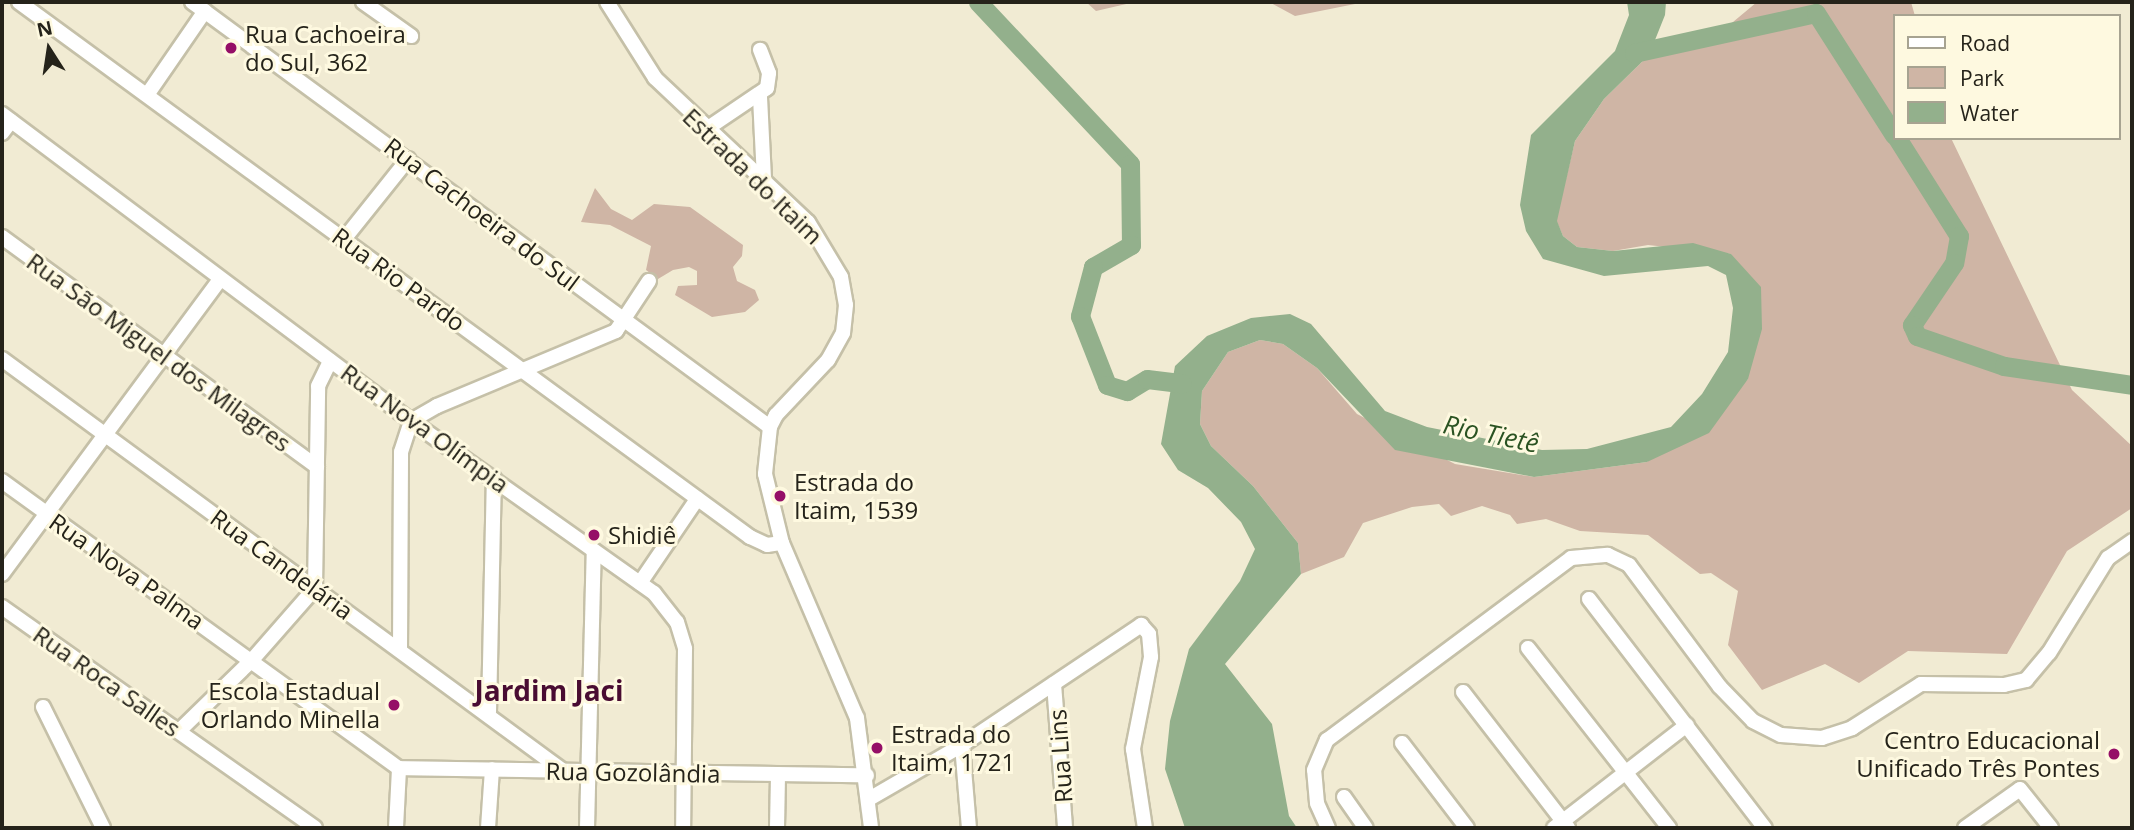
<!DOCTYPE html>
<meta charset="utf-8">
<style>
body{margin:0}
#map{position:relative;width:2134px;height:830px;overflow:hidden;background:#f1ebd3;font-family:"Open Sans",sans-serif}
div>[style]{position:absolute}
.green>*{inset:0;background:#cfb5a5}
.water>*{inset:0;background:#93b08c}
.river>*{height:19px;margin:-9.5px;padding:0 9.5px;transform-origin:9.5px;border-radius:9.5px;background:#93b08c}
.roads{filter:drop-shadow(2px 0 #c5c0a8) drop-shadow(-2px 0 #c5c0a8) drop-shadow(0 2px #c5c0a8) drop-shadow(0 -2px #c5c0a8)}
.minor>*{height:14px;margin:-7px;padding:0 7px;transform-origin:7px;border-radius:7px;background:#fff}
.dots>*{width:19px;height:19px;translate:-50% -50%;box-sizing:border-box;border:4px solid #fef9e0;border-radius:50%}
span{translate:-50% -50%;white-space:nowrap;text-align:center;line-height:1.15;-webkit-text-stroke:6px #fef9e0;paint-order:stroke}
.poi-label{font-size:24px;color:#25231a}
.left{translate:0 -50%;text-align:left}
.right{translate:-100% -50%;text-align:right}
.street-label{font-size:24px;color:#25231a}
.water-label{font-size:26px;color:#2b5322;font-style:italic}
.quarter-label{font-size:28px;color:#490c32;font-weight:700}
.frame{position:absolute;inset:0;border:4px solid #25231a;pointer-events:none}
.legend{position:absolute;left:1893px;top:14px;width:228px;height:126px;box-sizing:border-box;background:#fef9e0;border:2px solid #a7a391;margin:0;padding:9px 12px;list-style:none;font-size:21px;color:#25231a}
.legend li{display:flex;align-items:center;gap:14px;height:35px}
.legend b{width:35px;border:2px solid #a7a391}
.north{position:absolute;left:14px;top:14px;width:70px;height:70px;-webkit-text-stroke:5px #fef9e0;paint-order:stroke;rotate:348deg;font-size:19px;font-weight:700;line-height:28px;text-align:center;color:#25231a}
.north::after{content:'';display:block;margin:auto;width:24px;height:32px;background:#25231a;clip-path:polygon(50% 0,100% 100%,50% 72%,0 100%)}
</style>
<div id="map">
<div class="green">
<i style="clip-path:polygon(1086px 2px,1135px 2px,1096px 11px)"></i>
<i style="clip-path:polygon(1269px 2px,1365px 2px,1295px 16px)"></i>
<i style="clip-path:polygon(1757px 2px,1911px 2px,1915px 16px,1894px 16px,1894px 138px,1951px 138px,2072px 390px,2132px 446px,2132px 508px,2067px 551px,2007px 654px,1908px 651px,1859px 683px,1825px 664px,1762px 690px,1728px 645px,1738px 591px,1711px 573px,1700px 574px,1648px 535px,1580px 531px,1546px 519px,1517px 524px,1510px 515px,1482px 506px,1451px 516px,1439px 504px,1412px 507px,1363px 523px,1344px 557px,1301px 574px,1298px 543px,1253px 486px,1211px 446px,1200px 424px,1202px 391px,1228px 352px,1260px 340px,1283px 344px,1317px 368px,1357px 414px,1455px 464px,1534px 477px,1647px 462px,1748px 379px,1731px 254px,1648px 245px,1613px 251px,1577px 247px,1563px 236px,1556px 220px,1575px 141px,1604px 99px,1649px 55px,1721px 32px)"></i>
<i style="clip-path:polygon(595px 188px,611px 209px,632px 220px,654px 204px,690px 207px,743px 245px,742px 256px,733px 267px,737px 281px,755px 290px,759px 300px,745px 312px,712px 317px,675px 295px,678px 286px,697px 285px,697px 271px,689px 267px,673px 270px,658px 279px,646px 270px,651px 246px,610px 225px,581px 222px)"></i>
</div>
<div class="water">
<i style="clip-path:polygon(1627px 2px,1666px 2px,1665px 15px,1649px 55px,1604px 99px,1575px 141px,1557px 221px,1563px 236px,1577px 247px,1613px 251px,1693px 243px,1731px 254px,1761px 287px,1762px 329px,1748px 379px,1709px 433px,1647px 462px,1534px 477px,1395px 450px,1317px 368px,1283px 344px,1260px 340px,1228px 352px,1202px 391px,1200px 424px,1211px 446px,1253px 486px,1298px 543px,1301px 574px,1225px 664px,1272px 724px,1289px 816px,1297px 828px,1185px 828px,1165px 769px,1170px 721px,1189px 649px,1240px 581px,1255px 549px,1241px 522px,1208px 488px,1178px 470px,1161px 444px,1175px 366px,1207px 336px,1251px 318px,1290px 314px,1311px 324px,1385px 411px,1427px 427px,1542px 450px,1587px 449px,1671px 427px,1702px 394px,1728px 352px,1733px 308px,1726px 275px,1708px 266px,1604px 276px,1543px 259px,1526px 231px,1520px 205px,1531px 135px,1615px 51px,1629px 15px)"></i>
</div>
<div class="river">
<i style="left:978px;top:2px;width:222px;rotate:46.8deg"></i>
<i style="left:1130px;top:164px;width:81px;rotate:89.3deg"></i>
<i style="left:1131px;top:245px;width:44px;rotate:149.9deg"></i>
<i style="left:1093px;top:267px;width:51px;rotate:104.9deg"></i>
<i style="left:1080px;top:316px;width:74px;rotate:68.6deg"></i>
<i style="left:1107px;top:385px;width:21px;rotate:17deg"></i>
<i style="left:1127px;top:391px;width:23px;rotate:-31deg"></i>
<i style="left:1147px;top:379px;width:35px;rotate:7deg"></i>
<i style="left:1634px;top:53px;width:186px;rotate:-12.4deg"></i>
<i style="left:1816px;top:13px;width:145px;rotate:57.4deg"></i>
<i style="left:1897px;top:138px;width:116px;rotate:57.7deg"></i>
<i style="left:1959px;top:236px;width:27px;rotate:100deg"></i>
<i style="left:1954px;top:263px;width:75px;rotate:124.1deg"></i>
<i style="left:1912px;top:325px;width:12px;rotate:66deg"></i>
<i style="left:1917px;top:336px;width:92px;rotate:19deg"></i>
<i style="left:2004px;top:366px;width:129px;rotate:8.4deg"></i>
</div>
<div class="roads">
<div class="minor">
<i style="left:19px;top:2px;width:906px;rotate:36.2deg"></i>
<i style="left:750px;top:537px;width:19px;rotate:25deg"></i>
<i style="left:767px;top:545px;width:15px;rotate:-8deg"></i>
<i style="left:192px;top:2px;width:717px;rotate:36.33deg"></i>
<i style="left:363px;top:2px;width:59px;rotate:35.3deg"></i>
<i style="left:607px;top:2px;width:90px;rotate:57.7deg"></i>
<i style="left:655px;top:78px;width:210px;rotate:43.3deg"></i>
<i style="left:808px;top:222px;width:64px;rotate:59deg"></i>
<i style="left:841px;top:277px;width:28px;rotate:80deg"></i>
<i style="left:846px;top:305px;width:28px;rotate:96deg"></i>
<i style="left:843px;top:333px;width:31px;rotate:119deg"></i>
<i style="left:828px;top:360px;width:76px;rotate:133.4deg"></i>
<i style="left:776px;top:415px;width:13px;rotate:117deg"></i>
<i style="left:770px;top:427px;width:47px;rotate:96.1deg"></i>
<i style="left:765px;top:474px;width:71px;rotate:76.2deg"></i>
<i style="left:782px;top:543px;width:190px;rotate:66.8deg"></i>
<i style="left:857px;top:718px;width:111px;rotate:82.7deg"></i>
<i style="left:147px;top:95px;width:102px;rotate:-55.4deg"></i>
<i style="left:760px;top:97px;width:83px;rotate:87.2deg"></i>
<i style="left:2px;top:114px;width:511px;rotate:36.89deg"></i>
<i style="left:411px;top:421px;width:298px;rotate:35.3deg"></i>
<i style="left:654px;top:593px;width:37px;rotate:52deg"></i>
<i style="left:677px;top:622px;width:28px;rotate:73deg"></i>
<i style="left:685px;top:649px;width:179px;rotate:90.6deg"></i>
<i style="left:708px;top:128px;width:71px;rotate:-34.1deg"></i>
<i style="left:767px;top:88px;width:15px;rotate:-82deg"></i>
<i style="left:769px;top:73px;width:25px;rotate:-111deg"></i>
<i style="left:2px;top:133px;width:15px;rotate:-53deg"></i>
<i style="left:2px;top:237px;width:390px;rotate:36.1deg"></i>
<i style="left:345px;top:238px;width:101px;rotate:-51.4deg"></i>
<i style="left:2px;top:359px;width:695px;rotate:36.28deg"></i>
<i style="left:2px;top:481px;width:490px;rotate:35.9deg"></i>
<i style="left:2px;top:574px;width:367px;rotate:-53.5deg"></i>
<i style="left:640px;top:583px;width:102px;rotate:-55.8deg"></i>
<i style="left:1589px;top:599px;width:289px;rotate:52.5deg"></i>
<i style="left:2px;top:607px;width:383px;rotate:35.2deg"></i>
<i style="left:1528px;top:648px;width:229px;rotate:51.9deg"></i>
<i style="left:400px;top:649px;width:197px;rotate:-89.7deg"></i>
<i style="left:401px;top:452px;width:33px;rotate:-72deg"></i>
<i style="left:411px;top:421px;width:30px;rotate:-30deg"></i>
<i style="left:437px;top:406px;width:194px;rotate:-22.7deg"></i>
<i style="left:616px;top:331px;width:60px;rotate:-56.6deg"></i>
<i style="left:1054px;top:684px;width:144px;rotate:85.6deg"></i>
<i style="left:1463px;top:692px;width:172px;rotate:52.3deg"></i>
<i style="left:43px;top:707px;width:135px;rotate:63.6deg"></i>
<i style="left:489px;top:712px;width:234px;rotate:-88.8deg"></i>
<i style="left:179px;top:731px;width:102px;rotate:-44.2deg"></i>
<i style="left:252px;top:660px;width:96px;rotate:-48.8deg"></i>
<i style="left:315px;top:588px;width:202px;rotate:-89.1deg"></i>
<i style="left:318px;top:386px;width:28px;rotate:-64deg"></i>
<i style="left:1402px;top:743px;width:107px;rotate:52.6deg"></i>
<i style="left:962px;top:745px;width:83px;rotate:85.2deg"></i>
<i style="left:399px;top:768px;width:468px;rotate:0.9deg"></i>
<i style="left:1344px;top:797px;width:38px;rotate:55deg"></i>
<i style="left:869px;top:799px;width:108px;rotate:-30.1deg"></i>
<i style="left:962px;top:745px;width:216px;rotate:-33.8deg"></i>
<i style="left:1141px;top:625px;width:12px;rotate:48deg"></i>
<i style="left:1149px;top:634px;width:23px;rotate:85deg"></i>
<i style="left:1151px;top:657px;width:94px;rotate:101.1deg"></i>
<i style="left:1133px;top:749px;width:80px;rotate:81.4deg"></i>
<i style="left:396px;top:828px;width:60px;rotate:-87.1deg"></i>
<i style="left:488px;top:828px;width:59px;rotate:-86.1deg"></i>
<i style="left:587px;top:828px;width:277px;rotate:-88.6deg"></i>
<i style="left:777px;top:828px;width:53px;rotate:-88.9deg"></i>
<i style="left:1328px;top:828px;width:27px;rotate:-114deg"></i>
<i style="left:1317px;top:803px;width:33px;rotate:-95deg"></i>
<i style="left:1314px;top:770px;width:33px;rotate:-67deg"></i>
<i style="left:1327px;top:740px;width:304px;rotate:-36.7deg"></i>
<i style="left:1571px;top:558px;width:37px;rotate:-5deg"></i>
<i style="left:1608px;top:555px;width:23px;rotate:25deg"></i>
<i style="left:1629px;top:565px;width:152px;rotate:53.3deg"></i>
<i style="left:1720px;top:687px;width:47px;rotate:45.9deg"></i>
<i style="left:1753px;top:721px;width:31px;rotate:27deg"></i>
<i style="left:1781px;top:735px;width:41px;rotate:4.2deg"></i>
<i style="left:1822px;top:738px;width:32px;rotate:-18deg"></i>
<i style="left:1852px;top:728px;width:82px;rotate:-32.5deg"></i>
<i style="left:1921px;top:684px;width:83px;rotate:0.7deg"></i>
<i style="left:2004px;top:685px;width:23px;rotate:-13deg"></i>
<i style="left:2026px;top:680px;width:35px;rotate:-50deg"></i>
<i style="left:2049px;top:653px;width:112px;rotate:-58.2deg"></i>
<i style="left:2108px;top:558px;width:29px;rotate:-35deg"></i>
<i style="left:1554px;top:828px;width:168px;rotate:-37.8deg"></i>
<i style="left:1965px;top:828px;width:67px;rotate:-35.3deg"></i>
<i style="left:2020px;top:789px;width:50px;rotate:51.5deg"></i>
</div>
</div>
<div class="dots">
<i style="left:231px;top:48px;background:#950f67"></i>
<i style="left:780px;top:496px;background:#950f67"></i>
<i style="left:594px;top:535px;background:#950f67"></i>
<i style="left:394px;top:705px;background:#950f67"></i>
<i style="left:877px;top:748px;background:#950f67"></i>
<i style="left:2114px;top:754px;background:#950f67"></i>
</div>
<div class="poi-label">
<span class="left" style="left:245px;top:48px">Rua Cachoeira<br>do Sul, 362</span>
<span class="left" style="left:794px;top:496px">Estrada do<br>Itaim, 1539</span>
<span class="left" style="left:608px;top:535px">Shidiê</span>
<span class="right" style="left:380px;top:705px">Escola Estadual<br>Orlando Minella</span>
<span class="left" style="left:891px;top:748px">Estrada do<br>Itaim, 1721</span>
<span class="right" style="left:2100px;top:754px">Centro Educacional<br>Unificado Três Pontes</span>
</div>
<div class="street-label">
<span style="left:753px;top:176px;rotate:44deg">Estrada do Itaim</span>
<span style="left:482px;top:214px;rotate:37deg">Rua Cachoeira do Sul</span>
<span style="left:399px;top:279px;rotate:36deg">Rua Rio Pardo</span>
<span style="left:159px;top:352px;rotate:36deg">Rua São Miguel dos Milagres</span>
<span style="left:425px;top:428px;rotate:36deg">Rua Nova Olímpia</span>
<span style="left:282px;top:564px;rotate:36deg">Rua Candelária</span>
<span style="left:127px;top:571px;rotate:35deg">Rua Nova Palma</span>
<span style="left:107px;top:681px;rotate:35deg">Rua Roca Salles</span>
<span style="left:1060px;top:756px;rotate:-94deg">Rua Lins</span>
<span style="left:633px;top:772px;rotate:1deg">Rua Gozolândia</span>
</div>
<div class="water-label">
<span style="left:1491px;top:434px;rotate:12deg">Rio Tietê</span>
</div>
<div class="quarter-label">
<span style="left:549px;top:690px">Jardim Jaci</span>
</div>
<div class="frame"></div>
<ul class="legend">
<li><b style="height:9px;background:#fff"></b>Road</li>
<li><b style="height:19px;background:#cfb5a5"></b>Park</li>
<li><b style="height:19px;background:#93b08c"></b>Water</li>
</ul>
<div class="north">N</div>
</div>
